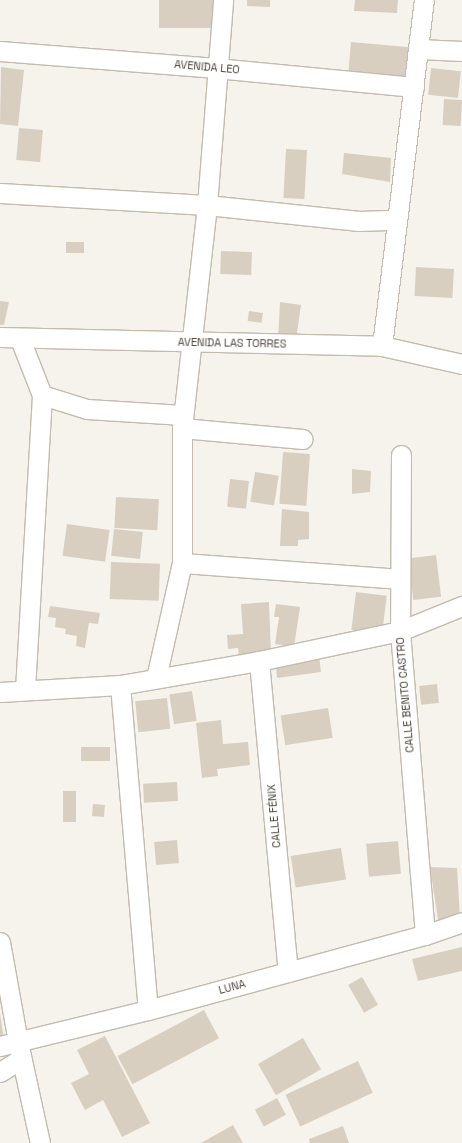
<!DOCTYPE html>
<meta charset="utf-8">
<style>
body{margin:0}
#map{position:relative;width:462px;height:1143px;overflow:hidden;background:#f6f3ec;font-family:"Space Grotesk",sans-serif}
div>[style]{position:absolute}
.building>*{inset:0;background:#d8cfc1;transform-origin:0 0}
.roads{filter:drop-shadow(1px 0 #c2bbae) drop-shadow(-1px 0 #c2bbae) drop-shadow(0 1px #c2bbae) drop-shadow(0 -1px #c2bbae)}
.street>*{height:19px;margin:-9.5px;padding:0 9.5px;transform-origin:9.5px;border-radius:9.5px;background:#fff}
span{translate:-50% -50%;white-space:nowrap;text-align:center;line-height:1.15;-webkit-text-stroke:3px #fff;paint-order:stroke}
.street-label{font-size:11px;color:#4b4439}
</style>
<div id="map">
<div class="building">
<i style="left:159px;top:0;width:54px;height:28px"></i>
<i style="clip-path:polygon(247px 0,270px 0,270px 7px,247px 6px)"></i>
<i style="clip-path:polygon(355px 0,398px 0,397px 13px,354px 11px)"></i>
<i style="left:351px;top:42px;width:59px;height:31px;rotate:5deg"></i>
<i style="clip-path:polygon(1px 67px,24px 70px,18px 126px,0 124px)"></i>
<i style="left:431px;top:68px;width:30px;height:27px;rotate:6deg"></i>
<i style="left:444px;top:99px;width:18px;height:26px;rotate:3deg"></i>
<i style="left:19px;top:128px;width:24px;height:32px;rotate:5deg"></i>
<i style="left:286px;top:149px;width:21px;height:49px;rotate:3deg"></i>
<i style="clip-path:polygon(344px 153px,391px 158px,390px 182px,342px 174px)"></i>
<i style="left:66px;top:242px;width:18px;height:11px"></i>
<i style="left:221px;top:251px;width:31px;height:23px;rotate:2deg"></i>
<i style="left:416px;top:267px;width:38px;height:29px;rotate:3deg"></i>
<i style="clip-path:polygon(0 301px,9px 302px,4px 325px,0 325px)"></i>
<i style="clip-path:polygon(280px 302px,301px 305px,296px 340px,278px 340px)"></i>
<i style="left:249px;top:311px;width:14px;height:10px;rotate:8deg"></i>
<i style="left:283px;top:452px;width:27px;height:52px;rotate:4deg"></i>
<i style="clip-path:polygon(352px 469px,371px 471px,370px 492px,352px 494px)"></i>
<i style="left:255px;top:472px;width:24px;height:30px;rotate:9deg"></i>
<i style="left:230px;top:479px;width:19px;height:28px;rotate:6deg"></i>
<i style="left:116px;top:497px;width:43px;height:31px;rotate:3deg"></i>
<i style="clip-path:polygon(282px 509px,309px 512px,309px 539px,298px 540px,298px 546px,280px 546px)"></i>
<i style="left:67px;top:524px;width:43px;height:32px;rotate:8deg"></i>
<i style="left:114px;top:529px;width:29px;height:27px;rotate:6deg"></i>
<i style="left:436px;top:555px;width:42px;height:28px;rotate:83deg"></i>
<i style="left:111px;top:562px;width:49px;height:37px;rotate:2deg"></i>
<i style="left:356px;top:592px;width:31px;height:38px;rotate:7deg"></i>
<i style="clip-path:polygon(269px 602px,271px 655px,239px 657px,238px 648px,228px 649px,227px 635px,243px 634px,241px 604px)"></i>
<i style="clip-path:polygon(276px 604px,300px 607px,294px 647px,275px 644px,279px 617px,274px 617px)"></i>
<i style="clip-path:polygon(50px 606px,100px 613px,98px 624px,89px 623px,85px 648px,76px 646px,77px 636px,65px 634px,66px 629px,55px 627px,56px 618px,48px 617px)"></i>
<i style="clip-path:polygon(319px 656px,321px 672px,277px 678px,276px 666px)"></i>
<i style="left:437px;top:684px;width:19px;height:18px;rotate:84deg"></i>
<i style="left:192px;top:691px;width:30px;height:23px;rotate:81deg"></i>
<i style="left:167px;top:698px;width:31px;height:32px;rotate:84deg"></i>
<i style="left:328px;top:708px;width:30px;height:48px;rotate:81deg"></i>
<i style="clip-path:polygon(221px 720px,223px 744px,248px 742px,250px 765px,217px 769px,218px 776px,202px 778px,196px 723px)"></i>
<i style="left:110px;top:747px;width:14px;height:29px;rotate:90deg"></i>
<i style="left:177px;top:782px;width:19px;height:34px;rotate:87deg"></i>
<i style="left:63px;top:791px;width:13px;height:31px"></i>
<i style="left:93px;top:804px;width:12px;height:12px;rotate:5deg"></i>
<i style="left:177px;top:840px;width:23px;height:23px;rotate:85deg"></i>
<i style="left:398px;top:841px;width:33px;height:32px;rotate:85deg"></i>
<i style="left:341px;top:848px;width:32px;height:51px;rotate:81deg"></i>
<i style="clip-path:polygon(430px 867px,457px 868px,460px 917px,439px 926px)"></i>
<i style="clip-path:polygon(462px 947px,462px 971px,418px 981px,412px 959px)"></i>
<i style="left:362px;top:977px;width:32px;height:16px;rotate:60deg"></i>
<i style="left:204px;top:1010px;width:32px;height:98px;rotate:62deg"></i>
<i style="clip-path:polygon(0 1014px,4px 1039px,0 1040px)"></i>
<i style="clip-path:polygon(105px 1036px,150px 1123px,122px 1137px,103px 1100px,85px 1110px,71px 1083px,89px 1074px,77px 1050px)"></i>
<i style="left:303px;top:1038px;width:36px;height:52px;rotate:60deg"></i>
<i style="left:358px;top:1061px;width:35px;height:80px;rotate:65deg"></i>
<i style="left:277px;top:1098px;width:19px;height:25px;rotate:62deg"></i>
<i style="clip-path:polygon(233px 1125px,243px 1143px,201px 1143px)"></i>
<i style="clip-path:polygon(343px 1126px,349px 1143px,310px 1143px,309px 1139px)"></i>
</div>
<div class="roads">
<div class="street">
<i style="left:418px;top:49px;width:44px;rotate:2.6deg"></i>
<i style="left:0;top:51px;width:217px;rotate:4.5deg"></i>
<i style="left:216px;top:68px;width:199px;rotate:5.5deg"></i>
<i style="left:0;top:193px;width:207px;rotate:3.3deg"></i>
<i style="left:207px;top:205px;width:153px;rotate:6deg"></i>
<i style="left:359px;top:221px;width:37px;rotate:-2deg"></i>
<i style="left:0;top:337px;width:382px;rotate:1.3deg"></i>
<i style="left:382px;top:346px;width:82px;rotate:12.7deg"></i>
<i style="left:20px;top:339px;width:60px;rotate:68.6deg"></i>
<i style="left:42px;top:395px;width:295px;rotate:93.3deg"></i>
<i style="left:382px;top:346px;width:349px;rotate:-83.1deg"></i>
<i style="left:42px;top:395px;width:47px;rotate:17.3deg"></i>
<i style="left:87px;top:409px;width:96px;rotate:3.6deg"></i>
<i style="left:182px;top:428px;width:121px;rotate:5.2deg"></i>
<i style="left:401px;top:455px;width:176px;rotate:90.3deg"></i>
<i style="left:400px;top:631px;width:305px;rotate:85.3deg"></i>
<i style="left:182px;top:563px;width:217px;rotate:4.2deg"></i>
<i style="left:259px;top:661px;width:312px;rotate:84.7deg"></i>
<i style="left:156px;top:678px;width:118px;rotate:-77.3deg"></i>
<i style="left:182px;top:563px;width:135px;rotate:-90deg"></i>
<i style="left:182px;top:428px;width:224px;rotate:-83.6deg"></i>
<i style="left:207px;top:205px;width:206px;rotate:-85.5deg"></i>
<i style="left:120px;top:685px;width:326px;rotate:85.1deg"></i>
<i style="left:0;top:692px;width:120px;rotate:-3.3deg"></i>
<i style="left:120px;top:685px;width:141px;rotate:-9.8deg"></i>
<i style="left:259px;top:661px;width:144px;rotate:-12deg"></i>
<i style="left:400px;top:631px;width:67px;rotate:-22deg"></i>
<i style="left:0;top:942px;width:102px;rotate:79.8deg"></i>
<i style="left:18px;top:1042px;width:103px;rotate:77.7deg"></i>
<i style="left:0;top:1046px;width:152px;rotate:-13.7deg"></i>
<i style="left:148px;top:1010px;width:287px;rotate:-15.2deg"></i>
<i style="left:425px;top:935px;width:39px;rotate:-19deg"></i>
<i style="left:0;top:1072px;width:25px;rotate:-32deg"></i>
</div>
</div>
<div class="street-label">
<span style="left:207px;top:67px;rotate:5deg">AVENIDA LEO</span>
<span style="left:232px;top:343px;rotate:1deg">AVENIDA LAS TORRES</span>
<span style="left:405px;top:695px;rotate:-95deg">CALLE BENITO CASTRO</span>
<span style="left:274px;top:816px;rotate:-95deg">CALLE FÉNIX</span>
<span style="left:232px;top:987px;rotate:-15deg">LUNA</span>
</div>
</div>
